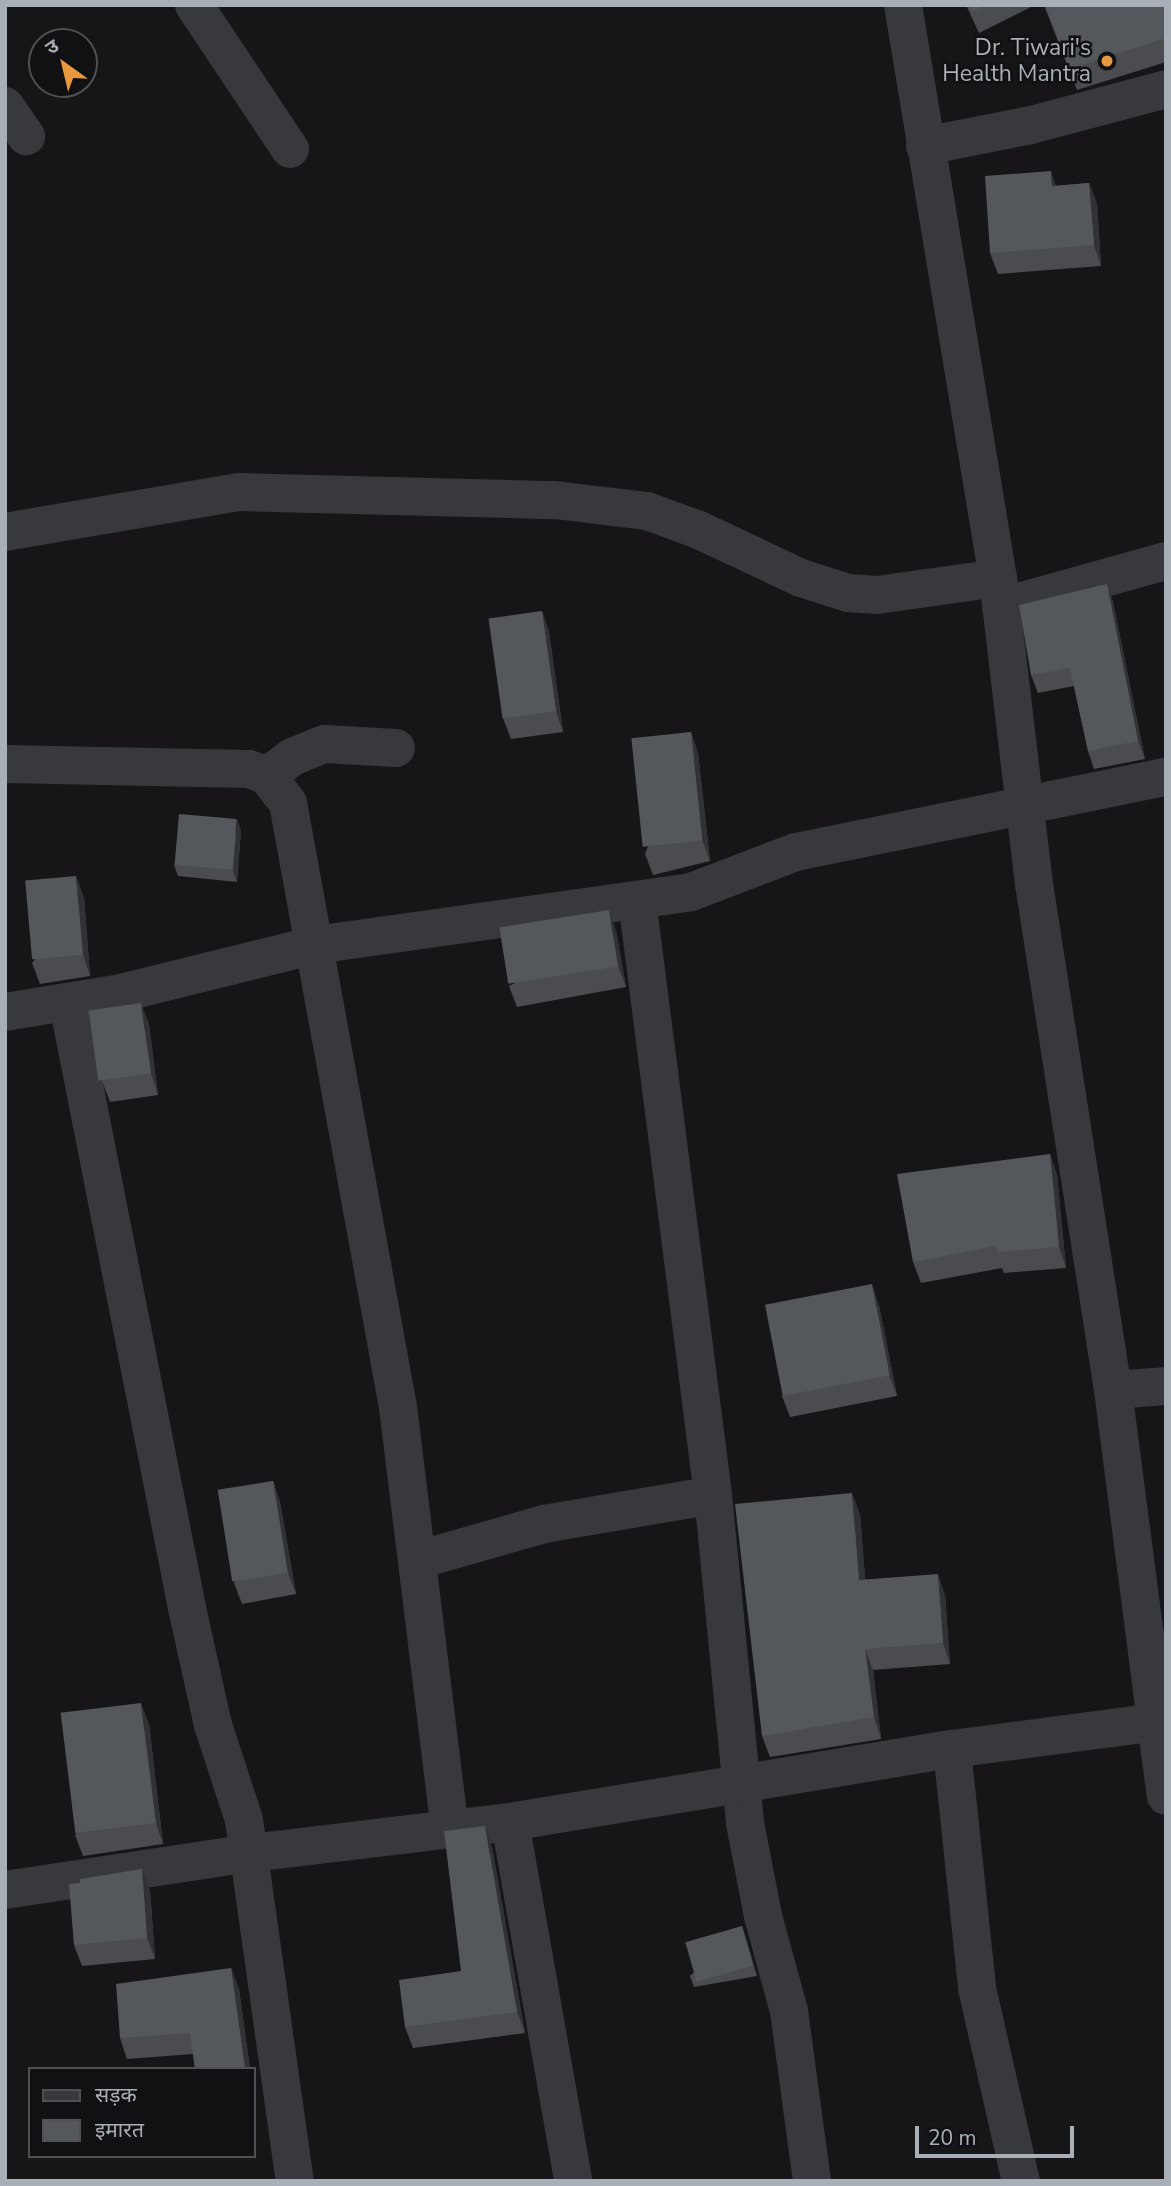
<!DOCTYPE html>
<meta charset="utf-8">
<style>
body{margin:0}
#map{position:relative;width:1171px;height:2186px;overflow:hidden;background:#161618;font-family:"Nunito Sans","Noto Sans Devanagari",sans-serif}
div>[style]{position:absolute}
.minor>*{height:38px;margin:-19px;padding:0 19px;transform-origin:19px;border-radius:19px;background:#37393d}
.tertiary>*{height:38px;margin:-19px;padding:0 19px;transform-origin:19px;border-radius:19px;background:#37393d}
.wall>*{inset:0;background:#4a4c50}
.shaded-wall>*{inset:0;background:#313235}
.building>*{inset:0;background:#54575b;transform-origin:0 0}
.dots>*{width:19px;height:19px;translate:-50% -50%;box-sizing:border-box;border:4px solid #111113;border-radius:50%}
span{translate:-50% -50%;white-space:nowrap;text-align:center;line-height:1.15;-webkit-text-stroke:5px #111113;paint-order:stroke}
.poi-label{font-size:23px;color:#a9afb7}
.right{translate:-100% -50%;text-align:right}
.frame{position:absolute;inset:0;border:7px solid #a9afb7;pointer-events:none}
.legend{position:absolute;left:28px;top:2067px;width:228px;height:91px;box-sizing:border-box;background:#111113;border:2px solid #4e5055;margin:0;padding:9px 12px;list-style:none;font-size:21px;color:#a9afb7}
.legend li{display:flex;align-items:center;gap:14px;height:35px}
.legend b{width:35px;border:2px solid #4e5055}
.north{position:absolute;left:28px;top:28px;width:70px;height:70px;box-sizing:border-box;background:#111113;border:2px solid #4e5055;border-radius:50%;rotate:326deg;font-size:19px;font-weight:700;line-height:28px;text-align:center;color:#a9afb7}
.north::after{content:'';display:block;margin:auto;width:24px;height:32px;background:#e8983f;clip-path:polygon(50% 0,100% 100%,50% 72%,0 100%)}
.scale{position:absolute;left:915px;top:2126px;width:159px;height:32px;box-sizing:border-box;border:4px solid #a9afb7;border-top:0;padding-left:9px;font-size:21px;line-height:24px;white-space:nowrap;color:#a9afb7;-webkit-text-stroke:5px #111113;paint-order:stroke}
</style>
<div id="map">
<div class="minor">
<i style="left:194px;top:5px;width:173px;rotate:56.3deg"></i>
<i style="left:5px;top:106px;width:37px;rotate:55deg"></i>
<i style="left:925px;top:146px;width:108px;rotate:-11.2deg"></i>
<i style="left:1031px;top:125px;width:140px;rotate:-14.9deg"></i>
<i style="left:5px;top:532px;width:237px;rotate:-9.7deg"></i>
<i style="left:239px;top:492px;width:316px;rotate:1.5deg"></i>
<i style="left:555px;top:500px;width:93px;rotate:6.8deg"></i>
<i style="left:647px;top:511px;width:55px;rotate:20.1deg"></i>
<i style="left:699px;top:530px;width:113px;rotate:25.2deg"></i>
<i style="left:801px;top:578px;width:49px;rotate:17.7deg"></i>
<i style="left:848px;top:593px;width:29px;rotate:4deg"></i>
<i style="left:877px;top:595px;width:122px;rotate:-8deg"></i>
<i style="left:1001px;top:607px;width:171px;rotate:-15.6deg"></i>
<i style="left:5px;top:764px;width:244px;rotate:1.2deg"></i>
<i style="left:249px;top:769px;width:19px;rotate:21deg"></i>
<i style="left:267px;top:776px;width:34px;rotate:52deg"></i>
<i style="left:288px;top:803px;width:614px;rotate:79.68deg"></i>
<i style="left:398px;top:1407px;width:426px;rotate:83deg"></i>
<i style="left:267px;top:776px;width:31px;rotate:-37deg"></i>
<i style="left:292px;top:757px;width:35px;rotate:-22deg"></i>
<i style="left:325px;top:744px;width:71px;rotate:3.2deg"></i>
<i style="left:637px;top:900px;width:600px;rotate:82.72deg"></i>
<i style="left:713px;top:1495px;width:330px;rotate:84.4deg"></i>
<i style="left:745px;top:1823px;width:95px;rotate:79deg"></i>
<i style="left:763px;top:1916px;width:98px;rotate:74.7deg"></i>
<i style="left:789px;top:2011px;width:172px;rotate:82.3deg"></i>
<i style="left:68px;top:1003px;width:617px;rotate:78.87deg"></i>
<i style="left:187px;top:1608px;width:120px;rotate:77.5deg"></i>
<i style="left:213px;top:1725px;width:100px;rotate:71.9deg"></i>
<i style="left:244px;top:1820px;width:365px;rotate:82deg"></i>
<i style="left:5px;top:1012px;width:118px;rotate:-9.3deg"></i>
<i style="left:121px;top:993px;width:200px;rotate:-13.9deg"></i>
<i style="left:315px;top:945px;width:380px;rotate:-8deg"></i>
<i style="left:691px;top:892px;width:112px;rotate:-20.9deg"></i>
<i style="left:796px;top:852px;width:378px;rotate:-11.5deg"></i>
<i style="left:1113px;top:1390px;width:53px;rotate:-4.3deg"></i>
<i style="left:418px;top:1560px;width:131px;rotate:-15.9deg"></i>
<i style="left:544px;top:1524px;width:171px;rotate:-9.7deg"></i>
<i style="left:952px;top:1749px;width:240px;rotate:84deg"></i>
<i style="left:977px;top:1988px;width:198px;rotate:77.2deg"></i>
<i style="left:510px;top:1822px;width:364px;rotate:80deg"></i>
<i style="left:5px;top:1890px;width:248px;rotate:-8.6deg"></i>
<i style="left:250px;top:1853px;width:262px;rotate:-6.8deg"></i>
<i style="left:510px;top:1822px;width:448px;rotate:-9.4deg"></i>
<i style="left:952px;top:1749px;width:206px;rotate:-7.5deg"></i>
</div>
<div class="tertiary">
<i style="left:903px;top:5px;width:581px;rotate:80.59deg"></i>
<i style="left:998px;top:578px;width:308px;rotate:83.3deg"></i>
<i style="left:1034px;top:884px;width:512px;rotate:81.13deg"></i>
<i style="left:1113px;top:1390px;width:409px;rotate:82.6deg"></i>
</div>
<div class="wall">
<i style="clip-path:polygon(966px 5px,1035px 5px,979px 33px)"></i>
<i style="clip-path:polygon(1044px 5px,1166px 5px,1166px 62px,1077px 90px)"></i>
<i style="clip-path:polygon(1089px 183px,1097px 204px,1101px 266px,998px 274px,990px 253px,1056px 186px)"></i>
<i style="clip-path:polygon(1107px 584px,1113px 602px,1145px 759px,1094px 769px,1088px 751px,1074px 686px,1038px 693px,1031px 675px)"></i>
<i style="clip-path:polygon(542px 611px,549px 632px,563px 732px,511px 739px,503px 718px)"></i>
<i style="clip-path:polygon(691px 732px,698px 753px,710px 861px,653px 875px,645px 854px)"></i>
<i style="clip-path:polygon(241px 830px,237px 882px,178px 876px,174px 865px)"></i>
<i style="clip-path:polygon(84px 897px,90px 976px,40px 984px,32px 963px)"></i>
<i style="clip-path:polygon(616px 931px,626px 987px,517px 1007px,509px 986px)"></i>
<i style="clip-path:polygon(149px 1024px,158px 1095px,110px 1102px,102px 1081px)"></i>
<i style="clip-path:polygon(1050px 1154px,1057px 1175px,1066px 1268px,1004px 1273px,1002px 1268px,921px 1283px,913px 1262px)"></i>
<i style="clip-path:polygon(879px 1305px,897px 1396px,790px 1417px,782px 1396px)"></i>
<i style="clip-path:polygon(273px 1481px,280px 1502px,296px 1594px,242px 1604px,234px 1583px)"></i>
<i style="clip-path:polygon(860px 1514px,865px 1579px,945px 1595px,950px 1664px,873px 1670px,881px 1739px,770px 1757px,762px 1736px)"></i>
<i style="clip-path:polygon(149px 1724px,163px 1844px,83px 1856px,75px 1835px)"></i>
<i style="clip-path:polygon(492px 1847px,525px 2033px,413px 2048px,405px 2027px,461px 1971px)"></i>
<i style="clip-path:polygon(80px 1883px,150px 1890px,155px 1959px,82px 1966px,74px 1945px)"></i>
<i style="clip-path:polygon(742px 1926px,757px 1976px,694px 1987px,690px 1976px)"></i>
<i style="clip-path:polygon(231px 1968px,239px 1989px,250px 2069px,195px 2069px,193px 2054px,127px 2059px,120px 2038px)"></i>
</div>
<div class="shaded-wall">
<i style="clip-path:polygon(1051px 171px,1058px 192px,1052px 186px)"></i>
<i style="clip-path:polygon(1089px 183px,1097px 204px,1101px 266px,1094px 245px)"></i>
<i style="clip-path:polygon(1107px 584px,1113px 602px,1145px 759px,1138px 741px)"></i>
<i style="clip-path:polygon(542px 611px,549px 632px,563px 732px,556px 711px)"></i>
<i style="clip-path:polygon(691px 732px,698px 753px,710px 861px,702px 840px)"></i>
<i style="clip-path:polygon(237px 819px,241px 830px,237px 882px,233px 871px)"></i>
<i style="clip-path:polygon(76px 876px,84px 897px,90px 976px,83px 955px)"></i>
<i style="clip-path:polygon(609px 910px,616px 931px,626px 987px,618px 966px)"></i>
<i style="clip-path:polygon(141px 1003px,149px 1024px,158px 1095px,151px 1073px)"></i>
<i style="clip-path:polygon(1050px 1154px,1057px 1175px,1066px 1268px,1059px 1247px)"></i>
<i style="clip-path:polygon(872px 1284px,879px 1305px,897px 1396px,889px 1375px)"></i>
<i style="clip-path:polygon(273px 1481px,280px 1502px,296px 1594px,288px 1573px)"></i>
<i style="clip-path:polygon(852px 1493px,860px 1514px,867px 1601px,859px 1580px)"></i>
<i style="clip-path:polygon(938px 1574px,945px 1595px,950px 1664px,943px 1643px)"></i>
<i style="clip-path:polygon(865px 1649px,873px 1670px,881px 1739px,874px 1717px)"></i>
<i style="clip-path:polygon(141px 1703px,149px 1724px,163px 1844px,156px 1823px)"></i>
<i style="clip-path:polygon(485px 1826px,492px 1847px,525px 2033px,517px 2012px)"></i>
<i style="clip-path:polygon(142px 1869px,150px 1890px,155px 1959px,147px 1938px)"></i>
<i style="clip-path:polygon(742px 1926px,746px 1937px,757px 1976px,753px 1965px)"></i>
<i style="clip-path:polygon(231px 1968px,239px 1989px,250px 2069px,245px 2069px)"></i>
</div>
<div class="building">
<i style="clip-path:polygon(969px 5px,985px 5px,972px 12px)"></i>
<i style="clip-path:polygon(1045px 5px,1166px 5px,1166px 38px,1069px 69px)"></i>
<i style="clip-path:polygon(1051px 171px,1052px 186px,1089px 183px,1094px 245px,990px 253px,985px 176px)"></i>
<i style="clip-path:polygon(1107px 584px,1138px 741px,1088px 751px,1070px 668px,1031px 675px,1019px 605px)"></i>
<i style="left:542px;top:611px;width:101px;height:54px;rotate:82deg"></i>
<i style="left:691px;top:732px;width:109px;height:60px;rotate:84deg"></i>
<i style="left:179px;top:814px;width:58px;height:51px;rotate:5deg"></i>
<i style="left:76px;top:876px;width:79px;height:51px;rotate:85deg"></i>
<i style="left:609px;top:910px;width:57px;height:111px;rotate:81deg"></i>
<i style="left:141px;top:1003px;width:71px;height:53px;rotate:82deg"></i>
<i style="clip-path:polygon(1050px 1154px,1059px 1247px,997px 1252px,996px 1246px,913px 1262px,897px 1174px)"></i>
<i style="left:872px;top:1284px;width:93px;height:109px;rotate:79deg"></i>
<i style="left:273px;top:1481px;width:93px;height:56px;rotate:81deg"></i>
<i style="clip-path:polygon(852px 1493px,859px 1580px,938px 1574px,943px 1643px,865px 1649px,874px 1717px,762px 1736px,735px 1504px)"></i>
<i style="left:141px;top:1703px;width:121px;height:81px;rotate:83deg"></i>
<i style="clip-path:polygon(485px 1826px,517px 2012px,405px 2027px,399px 1980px,461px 1971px,444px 1831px)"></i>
<i style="clip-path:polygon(142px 1869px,147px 1938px,74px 1945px,69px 1884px,80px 1883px,80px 1879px)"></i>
<i style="left:742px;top:1926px;width:41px;height:59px;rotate:74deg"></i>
<i style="clip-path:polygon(231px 1968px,245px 2069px,195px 2069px,190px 2033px,120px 2038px,116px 1984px)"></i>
</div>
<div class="dots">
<i style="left:1107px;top:61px;background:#e8983f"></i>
</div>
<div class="poi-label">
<span class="right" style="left:1091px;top:61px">Dr. Tiwari's<br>Health Mantra</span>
</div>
<div class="frame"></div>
<ul class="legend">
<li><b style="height:9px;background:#37393d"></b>सड़क</li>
<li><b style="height:19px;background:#54575b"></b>इमारत</li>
</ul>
<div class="north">उ</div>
<div class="scale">20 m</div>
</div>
